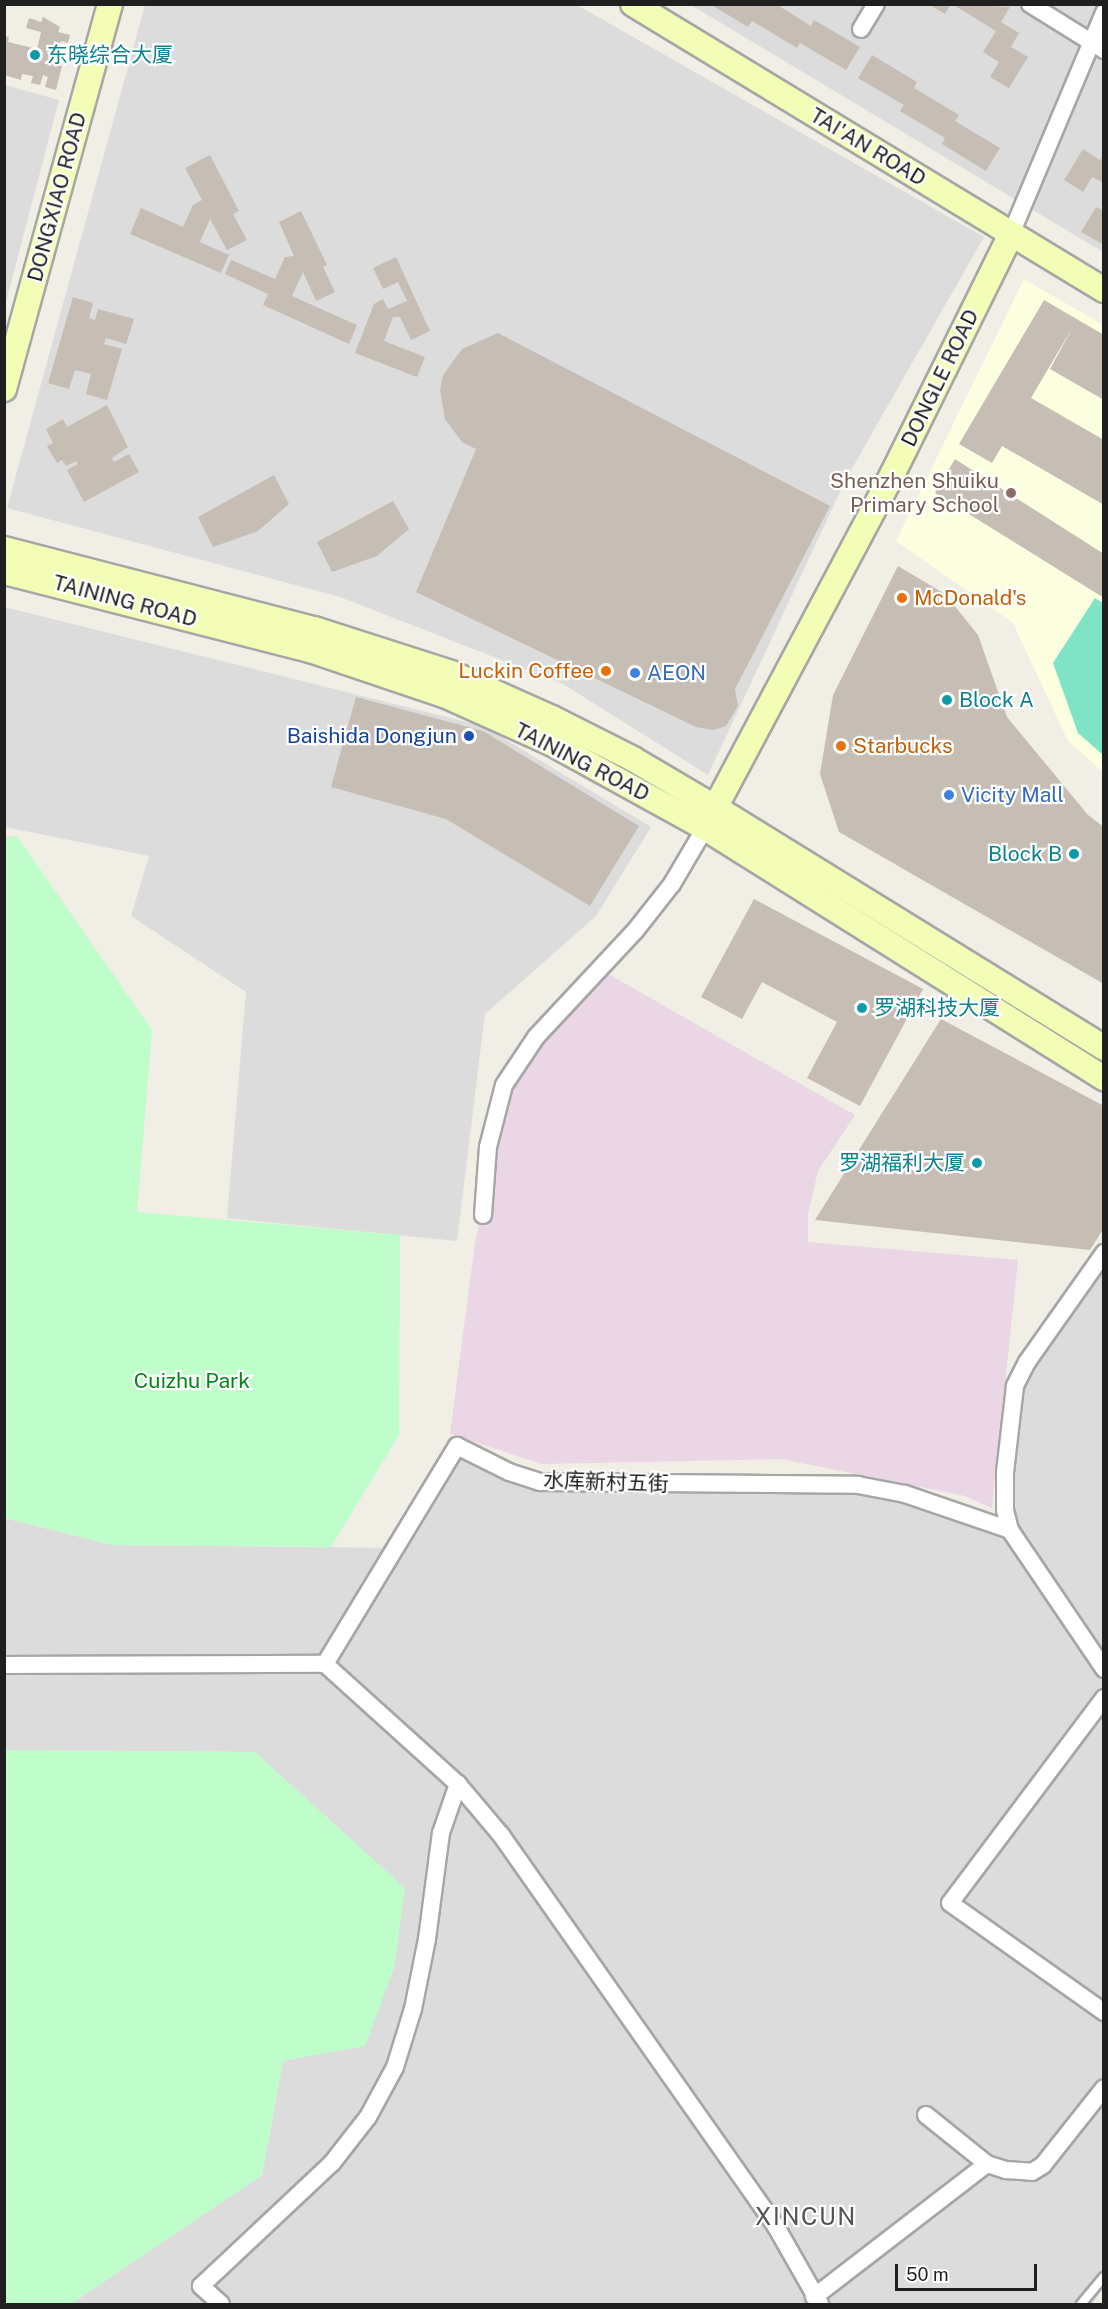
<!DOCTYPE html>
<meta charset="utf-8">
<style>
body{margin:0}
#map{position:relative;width:1108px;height:2309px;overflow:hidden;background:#f0eee5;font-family:"Public Sans","Noto Sans SC",sans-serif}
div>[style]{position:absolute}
.residential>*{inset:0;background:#dddcdc}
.industrial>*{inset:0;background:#ead6e5}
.education>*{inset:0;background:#fcffdf}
.park>*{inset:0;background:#bffdca}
.pitch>*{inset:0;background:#7ee4c5}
.building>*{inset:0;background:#c6bdb4}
.roads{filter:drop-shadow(2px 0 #a6a6a6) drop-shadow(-2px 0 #a6a6a6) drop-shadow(0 2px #a6a6a6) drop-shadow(0 -2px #a6a6a6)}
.lane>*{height:8px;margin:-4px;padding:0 4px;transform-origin:4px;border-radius:4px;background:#fff}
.street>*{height:16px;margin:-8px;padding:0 8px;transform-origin:8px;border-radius:8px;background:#fff}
.secondary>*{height:24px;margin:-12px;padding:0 12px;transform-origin:12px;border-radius:12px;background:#f4fdb6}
.dots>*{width:16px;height:16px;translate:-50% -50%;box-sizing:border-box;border:3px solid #fff;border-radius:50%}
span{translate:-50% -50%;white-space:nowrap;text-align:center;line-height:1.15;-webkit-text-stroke:4.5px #fff;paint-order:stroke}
.culture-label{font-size:21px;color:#0d838f}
.left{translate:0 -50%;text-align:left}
.right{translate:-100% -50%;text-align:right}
.street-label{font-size:21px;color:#1f1f1f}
.education-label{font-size:21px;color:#785e54}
.food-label{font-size:21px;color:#c56008}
.shop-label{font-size:21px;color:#366cbe}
.transit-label{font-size:21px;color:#164399}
.park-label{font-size:21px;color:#05861a}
.quarter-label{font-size:24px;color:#525252;letter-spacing:1.5px}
.frame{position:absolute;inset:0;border:6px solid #1f1f1f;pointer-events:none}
.scale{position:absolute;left:895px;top:2264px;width:142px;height:27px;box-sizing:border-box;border:3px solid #1f1f1f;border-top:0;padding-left:8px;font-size:18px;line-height:21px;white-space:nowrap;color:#1f1f1f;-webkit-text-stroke:4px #fff;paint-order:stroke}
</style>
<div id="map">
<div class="residential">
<i style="clip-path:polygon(145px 5px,577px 5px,984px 237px,846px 479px,708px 775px,563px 684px,340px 597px,7px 508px)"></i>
<i style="clip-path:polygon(691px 5px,1103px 5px,1103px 252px)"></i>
<i style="clip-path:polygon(5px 85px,59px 100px,5px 306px,4px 85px)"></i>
<i style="clip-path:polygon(4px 607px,483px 726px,651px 827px,596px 916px,485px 1014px,457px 1241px,227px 1218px,246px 992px,131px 916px,149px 856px,5px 827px)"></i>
<i style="clip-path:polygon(1103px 1253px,1103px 2289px,1092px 2304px,71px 2304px,262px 2175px,283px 2061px,255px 1752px,5px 1750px,4px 1518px,112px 1545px,395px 1548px,457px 1446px,540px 1482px,858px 1485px,1009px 1530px,1015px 1386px)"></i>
</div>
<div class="industrial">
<i style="clip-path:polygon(605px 972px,855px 1115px,818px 1171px,808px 1214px,808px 1242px,1018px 1260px,992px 1508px,965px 1496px,782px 1459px,542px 1464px,450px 1434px,475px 1243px,512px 1082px,560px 1020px)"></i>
</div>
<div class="education">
<i style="clip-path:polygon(1024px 279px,1103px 325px,1103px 772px,1068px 741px,1013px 623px,896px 541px)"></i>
</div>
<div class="park">
<i style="clip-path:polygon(17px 836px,152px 1030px,137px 1212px,400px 1235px,399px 1435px,331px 1547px,112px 1545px,5px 1518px,4px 837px)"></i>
<i style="clip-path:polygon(5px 1750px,255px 1752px,405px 1888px,394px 1968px,365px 2046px,283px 2061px,262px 2175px,71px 2304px,5px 2304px)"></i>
</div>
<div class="pitch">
<i style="clip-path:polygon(1095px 598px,1103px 603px,1103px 755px,1078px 733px,1053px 663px)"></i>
</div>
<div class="building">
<i style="clip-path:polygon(710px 4px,776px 4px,811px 26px,814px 20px,860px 47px,846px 70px,800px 43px,797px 48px,752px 21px,748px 27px)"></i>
<i style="clip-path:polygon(928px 4px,951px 4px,945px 14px)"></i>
<i style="clip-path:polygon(952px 4px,1010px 7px,1001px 22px,1019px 33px,1011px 47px,1028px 57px,1009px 88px,990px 77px,999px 62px,983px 52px,996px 31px)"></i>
<i style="clip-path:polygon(43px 17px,60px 27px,58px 32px,70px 35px,68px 43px,61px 41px,58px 50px,67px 52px,65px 60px,58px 58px,56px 64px,62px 66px,56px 90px,45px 87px,48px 77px,43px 75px,40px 85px,31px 83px,33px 76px,22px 74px,21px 80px,4px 75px,4px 36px,9px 37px,8px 42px,37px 49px,41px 32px,26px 28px,29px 18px,41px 22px)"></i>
<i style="clip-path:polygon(872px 55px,917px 82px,914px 88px,959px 115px,955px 121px,1000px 148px,986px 171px,942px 144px,945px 138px,900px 111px,904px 105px,858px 78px)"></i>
<i style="clip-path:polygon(1083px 149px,1100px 160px,1104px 154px,1104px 183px,1092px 177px,1083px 192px,1064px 180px)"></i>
<i style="clip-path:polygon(210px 155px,239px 211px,233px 214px,247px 240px,227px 250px,210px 219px,200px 242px,229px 255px,221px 273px,130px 234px,141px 208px,183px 227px,193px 205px,202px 200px,185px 168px)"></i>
<i style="clip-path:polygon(1096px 207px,1104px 211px,1104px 245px,1081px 232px)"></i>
<i style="clip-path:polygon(301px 211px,327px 265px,323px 267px,335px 292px,316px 301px,303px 272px,292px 296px,357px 325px,349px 344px,263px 305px,268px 294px,225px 274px,231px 260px,275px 279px,285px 257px,294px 256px,279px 222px)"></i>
<i style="clip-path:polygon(396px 257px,430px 331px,411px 340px,400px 317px,393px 317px,384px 341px,425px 357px,417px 377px,355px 353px,374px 304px,383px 299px,388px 309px,407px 301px,398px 282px,383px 289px,373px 268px)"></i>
<i style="clip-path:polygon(73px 297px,93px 303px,89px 318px,95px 320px,98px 309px,134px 319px,126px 344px,106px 338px,104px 344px,122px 349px,107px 400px,86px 394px,91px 374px,75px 370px,69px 389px,48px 383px)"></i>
<i style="clip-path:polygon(1044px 300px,1104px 335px,1104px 400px,1050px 369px,1074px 325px,1031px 398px,1104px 440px,1104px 505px,1002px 446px,992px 463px,959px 444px)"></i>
<i style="clip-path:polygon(498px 333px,830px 506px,735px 689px,738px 706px,726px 726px,713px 730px,696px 727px,416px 592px,476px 449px,462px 442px,445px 419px,440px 390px,443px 375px,462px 349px)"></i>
<i style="clip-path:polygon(107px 405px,128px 447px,112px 458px,114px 462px,129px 454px,139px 472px,84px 502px,67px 470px,78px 464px,76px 461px,66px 466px,62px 460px,57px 463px,47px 446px,53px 443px,46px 429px,63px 419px,67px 427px)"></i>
<i style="clip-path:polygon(955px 459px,1104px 554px,1104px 598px,935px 493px)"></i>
<i style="clip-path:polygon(274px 475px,289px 504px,258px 531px,213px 547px,198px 517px)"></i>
<i style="clip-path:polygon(393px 501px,409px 529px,377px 556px,332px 572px,317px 542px)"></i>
<i style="clip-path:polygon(898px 566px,945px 594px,978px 635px,1007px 717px,1088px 815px,1104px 827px,1104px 984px,839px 832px,820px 774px,833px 695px)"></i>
<i style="clip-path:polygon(356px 697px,483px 731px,639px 826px,590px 906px,446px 819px,331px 787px)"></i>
<i style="clip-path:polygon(754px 899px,923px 989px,860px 1106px,807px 1078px,837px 1022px,762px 982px,742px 1019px,701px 997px)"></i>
<i style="clip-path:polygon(941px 1019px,1104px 1106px,1104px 1228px,1090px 1250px,815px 1220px)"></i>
</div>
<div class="roads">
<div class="lane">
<i style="left:1081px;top:2304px;width:35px;rotate:-50deg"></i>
</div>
<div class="street">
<i style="left:1030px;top:4px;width:87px;rotate:31.9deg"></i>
<i style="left:861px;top:29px;width:29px;rotate:-59deg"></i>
<i style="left:1011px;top:234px;width:240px;rotate:-67.2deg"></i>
<i style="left:483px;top:1215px;width:68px;rotate:-85.8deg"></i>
<i style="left:488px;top:1147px;width:64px;rotate:-75.5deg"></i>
<i style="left:504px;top:1085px;width:58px;rotate:-56.3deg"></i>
<i style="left:536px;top:1037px;width:145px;rotate:-47deg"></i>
<i style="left:635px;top:931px;width:60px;rotate:-51.8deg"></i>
<i style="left:672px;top:884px;width:65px;rotate:-59.5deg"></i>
<i style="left:1104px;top:1253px;width:133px;rotate:125.2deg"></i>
<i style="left:1027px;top:1362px;width:27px;rotate:117deg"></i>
<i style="left:1015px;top:1386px;width:88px;rotate:96.6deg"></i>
<i style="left:1005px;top:1473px;width:37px;rotate:90deg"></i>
<i style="left:1005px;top:1510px;width:21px;rotate:76deg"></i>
<i style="left:1010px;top:1530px;width:168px;rotate:55.9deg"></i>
<i style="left:325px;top:1664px;width:255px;rotate:-58.8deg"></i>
<i style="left:457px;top:1446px;width:58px;rotate:26.6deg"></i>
<i style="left:509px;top:1472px;width:33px;rotate:18deg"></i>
<i style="left:540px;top:1482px;width:318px;rotate:0.5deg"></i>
<i style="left:858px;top:1485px;width:48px;rotate:10.8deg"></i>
<i style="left:905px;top:1494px;width:111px;rotate:18.9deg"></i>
<i style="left:4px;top:1665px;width:321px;rotate:-0.2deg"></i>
<i style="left:325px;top:1664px;width:179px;rotate:42.1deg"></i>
<i style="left:458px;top:1784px;width:67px;rotate:49.9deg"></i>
<i style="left:501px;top:1835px;width:477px;rotate:54.9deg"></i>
<i style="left:775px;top:2225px;width:91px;rotate:60.3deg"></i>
<i style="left:1104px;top:1698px;width:256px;rotate:126.9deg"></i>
<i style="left:950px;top:1903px;width:189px;rotate:35.3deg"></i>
<i style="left:926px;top:2115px;width:78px;rotate:38.8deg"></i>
<i style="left:987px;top:2164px;width:20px;rotate:18deg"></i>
<i style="left:1006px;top:2170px;width:26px;rotate:4deg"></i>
<i style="left:1032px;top:2172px;width:13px;rotate:-32deg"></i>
<i style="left:1043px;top:2165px;width:98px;rotate:-51.6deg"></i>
<i style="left:814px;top:2297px;width:218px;rotate:-37.6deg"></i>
<i style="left:221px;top:2304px;width:27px;rotate:-138deg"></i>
<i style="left:201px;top:2286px;width:180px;rotate:-43.2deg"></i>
<i style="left:332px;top:2163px;width:58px;rotate:-52deg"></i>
<i style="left:368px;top:2117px;width:57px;rotate:-61.6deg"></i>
<i style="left:395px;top:2067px;width:61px;rotate:-72.8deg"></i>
<i style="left:413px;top:2009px;width:71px;rotate:-78.7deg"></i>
<i style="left:427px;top:1939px;width:107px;rotate:-82.5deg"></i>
<i style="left:441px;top:1833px;width:52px;rotate:-70.9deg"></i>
</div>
<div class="secondary">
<i style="left:633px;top:4px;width:551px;rotate:31.27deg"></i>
<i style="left:4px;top:389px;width:399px;rotate:-74.6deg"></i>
<i style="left:4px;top:549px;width:320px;rotate:14.5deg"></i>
<i style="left:314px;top:629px;width:144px;rotate:17.8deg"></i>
<i style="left:451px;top:673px;width:111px;rotate:24deg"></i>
<i style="left:552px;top:718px;width:91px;rotate:26.8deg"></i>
<i style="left:633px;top:759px;width:96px;rotate:30.6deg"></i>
<i style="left:716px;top:808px;width:456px;rotate:31.7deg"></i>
<i style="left:4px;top:572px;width:316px;rotate:14.3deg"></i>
<i style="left:310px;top:650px;width:141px;rotate:18.6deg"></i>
<i style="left:444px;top:695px;width:117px;rotate:24.2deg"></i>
<i style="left:551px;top:743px;width:176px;rotate:28.9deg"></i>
<i style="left:705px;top:828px;width:471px;rotate:32.1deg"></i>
<i style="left:708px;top:821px;width:394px;rotate:-62deg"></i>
<i style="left:893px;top:473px;width:267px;rotate:-63.7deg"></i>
</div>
</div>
<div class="dots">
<i style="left:35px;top:55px;background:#0f9aa8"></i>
<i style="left:1011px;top:493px;background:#8d6e63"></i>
<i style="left:902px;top:598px;background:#e8710a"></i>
<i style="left:606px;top:671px;background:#e8710a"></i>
<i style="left:635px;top:673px;background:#3f7fe0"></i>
<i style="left:947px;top:700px;background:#0f9aa8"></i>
<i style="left:469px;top:736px;background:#1a4fb4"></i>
<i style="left:841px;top:746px;background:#e8710a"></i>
<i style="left:949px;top:795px;background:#3f7fe0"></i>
<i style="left:1074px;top:854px;background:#0f9aa8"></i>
<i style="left:862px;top:1008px;background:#0f9aa8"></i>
<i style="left:977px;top:1163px;background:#0f9aa8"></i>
</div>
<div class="culture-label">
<span class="left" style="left:47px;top:55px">东晓综合大厦</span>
<span class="left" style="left:959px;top:700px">Block A</span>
<span class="right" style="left:1062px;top:854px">Block B</span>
<span class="left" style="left:874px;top:1008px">罗湖科技大厦</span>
<span class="right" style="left:965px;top:1163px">罗湖福利大厦</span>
</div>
<div class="street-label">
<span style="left:868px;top:147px;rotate:31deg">TAI'AN ROAD</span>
<span style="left:57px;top:197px;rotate:-75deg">DONGXIAO ROAD</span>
<span style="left:940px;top:378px;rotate:-64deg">DONGLE ROAD</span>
<span style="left:125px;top:601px;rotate:15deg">TAINING ROAD</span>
<span style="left:582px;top:762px;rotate:27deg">TAINING ROAD</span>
<span style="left:606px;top:1482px;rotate:2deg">水库新村五街</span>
</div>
<div class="education-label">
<span class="right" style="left:999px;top:493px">Shenzhen Shuiku<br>Primary School</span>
</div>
<div class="food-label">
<span class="left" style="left:914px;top:598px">McDonald's</span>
<span class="right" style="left:594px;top:671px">Luckin Coffee</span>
<span class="left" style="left:853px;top:746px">Starbucks</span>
</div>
<div class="shop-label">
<span class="left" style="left:647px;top:673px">AEON</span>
<span class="left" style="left:961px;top:795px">Vicity Mall</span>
</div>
<div class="transit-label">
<span class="right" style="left:457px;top:736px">Baishida Dongjun</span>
</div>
<div class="park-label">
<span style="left:192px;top:1381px">Cuizhu Park</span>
</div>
<div class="quarter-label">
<span style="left:806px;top:2217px">XINCUN</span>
</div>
<div class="frame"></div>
<div class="scale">50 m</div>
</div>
